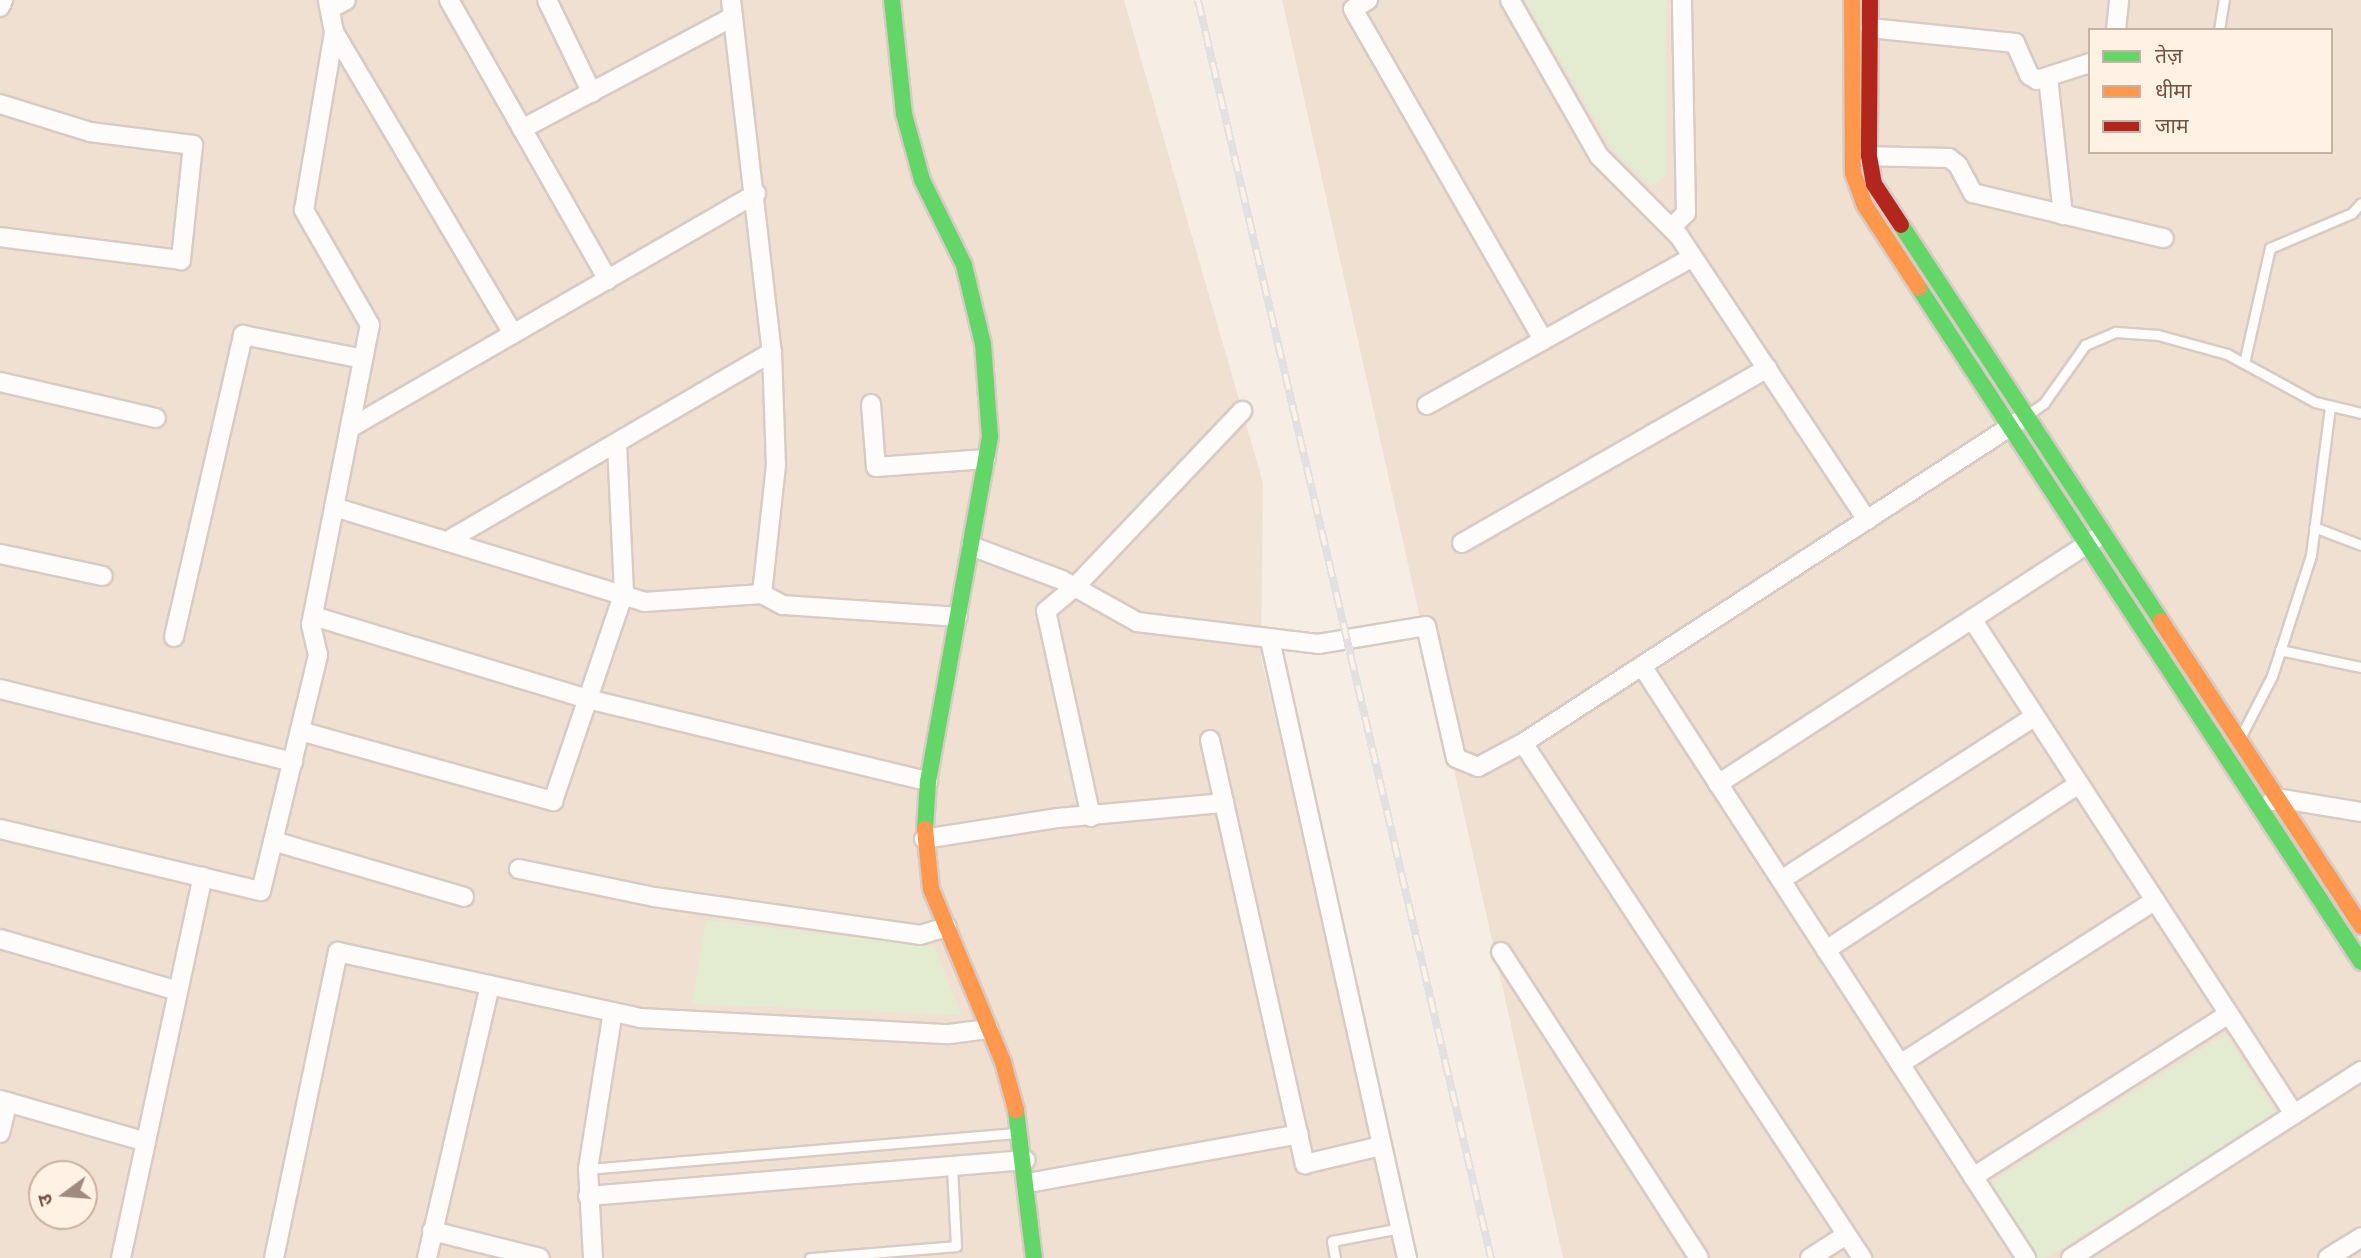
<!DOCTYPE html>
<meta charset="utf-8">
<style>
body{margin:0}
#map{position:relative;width:2361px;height:1258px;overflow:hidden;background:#f6eee5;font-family:"Golos Text","Noto Sans Devanagari",sans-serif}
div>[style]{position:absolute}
.residential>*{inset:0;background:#efe0d2}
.green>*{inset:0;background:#e3ebd0}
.roads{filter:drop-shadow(2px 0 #d7cbc3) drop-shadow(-2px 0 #d7cbc3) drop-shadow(0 2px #d7cbc3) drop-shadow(0 -2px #d7cbc3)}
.lane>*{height:9px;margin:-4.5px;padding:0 4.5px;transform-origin:4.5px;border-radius:4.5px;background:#fefcfb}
.street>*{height:18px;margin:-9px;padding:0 9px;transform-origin:9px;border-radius:9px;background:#fefcfb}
.fast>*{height:16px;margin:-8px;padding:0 8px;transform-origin:8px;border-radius:8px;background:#63d668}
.slow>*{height:16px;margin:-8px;padding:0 8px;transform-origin:8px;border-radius:8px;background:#ff974d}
.jam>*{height:16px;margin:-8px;padding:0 8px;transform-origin:8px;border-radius:8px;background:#b3261e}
.rail>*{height:8px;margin-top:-4px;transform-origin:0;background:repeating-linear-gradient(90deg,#fff2e4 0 16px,#e3e0e2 0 32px);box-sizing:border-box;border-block:2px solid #e3e0e2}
span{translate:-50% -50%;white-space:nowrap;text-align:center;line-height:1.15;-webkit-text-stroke:7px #fff2e4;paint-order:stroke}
.legend{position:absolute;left:2088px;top:28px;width:245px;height:126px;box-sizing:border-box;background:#fff2e4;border:2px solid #c6b2a5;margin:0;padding:9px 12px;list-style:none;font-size:21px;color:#715347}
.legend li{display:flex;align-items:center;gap:14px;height:35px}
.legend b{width:35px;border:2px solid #c6b2a5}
.north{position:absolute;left:28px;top:1160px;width:70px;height:70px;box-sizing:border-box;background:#fff2e4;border:2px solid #c6b2a5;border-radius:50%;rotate:254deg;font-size:19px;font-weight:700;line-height:28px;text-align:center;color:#715347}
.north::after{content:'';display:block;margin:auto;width:24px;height:32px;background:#a0897e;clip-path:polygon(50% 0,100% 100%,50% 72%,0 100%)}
</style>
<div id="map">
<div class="residential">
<i style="clip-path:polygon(evenodd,0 0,1124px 0,1263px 483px,1261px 657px,1401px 1258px,0 1258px,0 0,42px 1174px,84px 1174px,84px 1216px,42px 1216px,42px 1174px)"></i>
<i style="clip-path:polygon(evenodd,1282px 0,2361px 0,2361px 1258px,1563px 1258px,1282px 0,2090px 30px,2331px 30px,2331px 152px,2090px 152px,2090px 30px)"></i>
</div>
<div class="green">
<i style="clip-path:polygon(1525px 0,1666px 0,1667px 176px,1650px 186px,1613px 150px)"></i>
<i style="clip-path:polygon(706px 920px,935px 947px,961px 1015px,692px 1004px)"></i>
<i style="clip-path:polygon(2226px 1034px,2276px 1113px,2046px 1258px,2036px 1258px,1989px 1183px)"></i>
</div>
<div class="roads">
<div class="lane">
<i style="left:2219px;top:30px;width:30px;rotate:-81deg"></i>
<i style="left:2244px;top:363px;width:118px;rotate:-77.3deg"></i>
<i style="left:2270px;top:248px;width:89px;rotate:-23.1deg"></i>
<i style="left:2352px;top:213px;width:13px;rotate:-48deg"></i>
<i style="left:2027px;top:415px;width:21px;rotate:-35deg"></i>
<i style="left:2044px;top:403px;width:71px;rotate:-54.7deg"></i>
<i style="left:2085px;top:345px;width:34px;rotate:-23deg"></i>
<i style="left:2116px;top:332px;width:42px;rotate:4.1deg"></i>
<i style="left:2158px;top:335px;width:72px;rotate:15.4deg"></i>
<i style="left:2227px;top:354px;width:100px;rotate:28.6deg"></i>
<i style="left:2315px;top:402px;width:47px;rotate:13.4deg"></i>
<i style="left:2314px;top:527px;width:50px;rotate:21deg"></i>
<i style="left:2280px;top:650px;width:83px;rotate:11.9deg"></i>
<i style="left:2241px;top:736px;width:68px;rotate:-62.7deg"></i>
<i style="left:2272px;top:676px;width:127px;rotate:-72.1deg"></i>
<i style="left:2311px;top:555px;width:150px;rotate:-82.7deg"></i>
<i style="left:588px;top:1169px;width:434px;rotate:-4.8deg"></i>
<i style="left:810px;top:1258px;width:146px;rotate:-4.7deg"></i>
<i style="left:956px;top:1246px;width:80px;rotate:-92.9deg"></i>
<i style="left:1335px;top:1258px;width:17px;rotate:-100deg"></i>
<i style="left:1332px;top:1241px;width:69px;rotate:-10.8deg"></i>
</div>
<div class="street">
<i style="left:449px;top:0;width:322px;rotate:60.4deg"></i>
<i style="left:547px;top:0;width:103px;rotate:64.2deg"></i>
<i style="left:731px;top:0;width:354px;rotate:83.4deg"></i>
<i style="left:772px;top:352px;width:113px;rotate:88deg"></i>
<i style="left:776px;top:465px;width:130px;rotate:96.2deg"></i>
<i style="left:762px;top:594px;width:24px;rotate:28deg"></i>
<i style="left:783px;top:605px;width:175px;rotate:3.9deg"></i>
<i style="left:1368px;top:0;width:17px;rotate:149deg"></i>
<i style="left:1353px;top:9px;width:382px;rotate:60.1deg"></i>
<i style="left:1510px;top:0;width:180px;rotate:60.3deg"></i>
<i style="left:1599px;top:156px;width:113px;rotate:45deg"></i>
<i style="left:1679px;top:236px;width:341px;rotate:56.5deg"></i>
<i style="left:0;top:7px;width:8px;rotate:-67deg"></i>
<i style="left:330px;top:9px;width:18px;rotate:-29deg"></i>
<i style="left:1870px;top:28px;width:146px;rotate:5.9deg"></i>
<i style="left:2015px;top:43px;width:35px;rotate:66deg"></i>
<i style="left:2029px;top:75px;width:9px;rotate:32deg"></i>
<i style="left:2037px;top:80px;width:56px;rotate:-17.8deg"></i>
<i style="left:2116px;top:30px;width:30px;rotate:-84deg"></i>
<i style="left:334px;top:32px;width:351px;rotate:59.3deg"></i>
<i style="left:2048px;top:77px;width:139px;rotate:83.8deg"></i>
<i style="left:0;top:104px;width:94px;rotate:17.3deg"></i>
<i style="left:90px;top:132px;width:104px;rotate:7.2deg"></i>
<i style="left:193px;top:145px;width:116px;rotate:96deg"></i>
<i style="left:181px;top:260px;width:182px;rotate:-172.8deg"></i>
<i style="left:522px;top:129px;width:239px;rotate:-28deg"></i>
<i style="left:1860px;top:156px;width:89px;rotate:1.3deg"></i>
<i style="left:1949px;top:158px;width:11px;rotate:38deg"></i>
<i style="left:1958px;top:165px;width:32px;rotate:62deg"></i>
<i style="left:1973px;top:193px;width:196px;rotate:13.3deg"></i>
<i style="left:1671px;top:228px;width:21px;rotate:-45deg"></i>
<i style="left:1686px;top:213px;width:213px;rotate:-91.1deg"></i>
<i style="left:0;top:382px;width:160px;rotate:13deg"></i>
<i style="left:871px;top:404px;width:63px;rotate:85.5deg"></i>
<i style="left:876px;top:467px;width:110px;rotate:-4.2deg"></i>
<i style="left:1427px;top:405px;width:304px;rotate:-29.1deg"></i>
<i style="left:350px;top:428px;width:469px;rotate:-30deg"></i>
<i style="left:334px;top:507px;width:324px;rotate:17deg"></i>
<i style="left:644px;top:602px;width:118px;rotate:-3.9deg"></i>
<i style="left:449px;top:540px;width:374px;rotate:-30.2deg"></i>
<i style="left:1462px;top:543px;width:352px;rotate:-29.8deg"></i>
<i style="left:971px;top:546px;width:97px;rotate:20.5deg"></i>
<i style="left:1062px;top:580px;width:86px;rotate:29.2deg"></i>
<i style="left:1137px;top:622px;width:182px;rotate:6.9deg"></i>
<i style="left:1318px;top:644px;width:109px;rotate:-9.5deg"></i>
<i style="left:1426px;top:626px;width:135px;rotate:77.2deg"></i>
<i style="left:1456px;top:758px;width:24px;rotate:22deg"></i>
<i style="left:1478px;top:767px;width:51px;rotate:-28.1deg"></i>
<i style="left:1523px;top:743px;width:591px;rotate:-32.99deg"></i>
<i style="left:0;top:554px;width:105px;rotate:12.1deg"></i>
<i style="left:313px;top:616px;width:287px;rotate:16.8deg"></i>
<i style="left:588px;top:699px;width:350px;rotate:13.6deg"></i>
<i style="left:1972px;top:619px;width:591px;rotate:56.96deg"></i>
<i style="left:174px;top:637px;width:310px;rotate:-77.1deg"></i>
<i style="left:243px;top:335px;width:122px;rotate:11.3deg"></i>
<i style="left:1270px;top:640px;width:633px;rotate:77.5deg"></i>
<i style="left:1642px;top:666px;width:706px;rotate:57.03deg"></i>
<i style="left:0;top:689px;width:302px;rotate:14deg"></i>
<i style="left:300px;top:731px;width:263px;rotate:15.5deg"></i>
<i style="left:553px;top:801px;width:221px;rotate:-71.2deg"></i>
<i style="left:624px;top:592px;width:149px;rotate:-92.7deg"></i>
<i style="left:1210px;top:740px;width:435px;rotate:77.4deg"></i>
<i style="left:1305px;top:1164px;width:78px;rotate:-13.3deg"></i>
<i style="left:1523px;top:743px;width:617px;rotate:56.64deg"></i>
<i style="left:1718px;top:784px;width:450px;rotate:-33deg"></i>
<i style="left:2272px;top:801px;width:6px;rotate:-31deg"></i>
<i style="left:2277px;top:798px;width:85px;rotate:9.5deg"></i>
<i style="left:1091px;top:817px;width:211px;rotate:-102.3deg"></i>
<i style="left:1046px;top:611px;width:38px;rotate:-40deg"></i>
<i style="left:1075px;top:587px;width:243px;rotate:-46.5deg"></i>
<i style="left:0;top:829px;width:268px;rotate:13.4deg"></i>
<i style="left:261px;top:891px;width:243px;rotate:-76.4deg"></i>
<i style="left:318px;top:655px;width:31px;rotate:-103deg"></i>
<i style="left:311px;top:625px;width:306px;rotate:-78.9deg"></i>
<i style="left:370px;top:325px;width:133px;rotate:-119.9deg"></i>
<i style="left:304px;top:210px;width:181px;rotate:-80.4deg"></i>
<i style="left:334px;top:32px;width:33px;rotate:-101deg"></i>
<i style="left:924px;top:839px;width:136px;rotate:-8.9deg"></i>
<i style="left:1058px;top:818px;width:167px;rotate:-5.2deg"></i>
<i style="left:273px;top:841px;width:199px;rotate:16.3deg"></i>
<i style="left:519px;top:869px;width:138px;rotate:11.7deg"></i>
<i style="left:654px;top:897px;width:269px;rotate:8.1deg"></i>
<i style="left:920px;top:935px;width:28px;rotate:-17deg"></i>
<i style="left:1781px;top:880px;width:302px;rotate:-32.8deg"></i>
<i style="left:0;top:939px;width:185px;rotate:16.3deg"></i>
<i style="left:1826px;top:950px;width:303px;rotate:-33.3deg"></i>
<i style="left:1501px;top:952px;width:364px;rotate:57.1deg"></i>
<i style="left:1900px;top:1064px;width:303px;rotate:-32.7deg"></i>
<i style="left:0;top:1100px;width:152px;rotate:16deg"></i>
<i style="left:0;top:1133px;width:32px;rotate:-76deg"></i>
<i style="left:1973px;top:1177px;width:303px;rotate:-32.5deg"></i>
<i style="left:1028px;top:1183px;width:275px;rotate:-10.2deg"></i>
<i style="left:588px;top:1196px;width:439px;rotate:-4.7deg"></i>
<i style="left:432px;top:1231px;width:111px;rotate:14deg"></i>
<i style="left:121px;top:1258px;width:390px;rotate:-77.9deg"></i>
<i style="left:274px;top:1258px;width:313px;rotate:-78.2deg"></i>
<i style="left:338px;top:952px;width:309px;rotate:12.3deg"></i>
<i style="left:640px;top:1018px;width:309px;rotate:3deg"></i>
<i style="left:949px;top:1034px;width:40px;rotate:-7.1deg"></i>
<i style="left:427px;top:1258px;width:280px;rotate:-77deg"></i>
<i style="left:593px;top:1258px;width:89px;rotate:-93.2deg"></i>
<i style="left:588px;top:1169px;width:159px;rotate:-81deg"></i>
<i style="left:1810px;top:1258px;width:43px;rotate:-32.6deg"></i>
<i style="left:2071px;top:1258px;width:345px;rotate:-32.8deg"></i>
<i style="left:2328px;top:1258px;width:39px;rotate:-32deg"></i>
</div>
<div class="fast">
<i style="left:892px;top:0;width:115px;rotate:84deg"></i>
<i style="left:904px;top:114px;width:68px;rotate:74.7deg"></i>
<i style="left:922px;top:180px;width:95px;rotate:63.7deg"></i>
<i style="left:964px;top:265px;width:81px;rotate:76.5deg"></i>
<i style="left:983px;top:344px;width:93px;rotate:85.7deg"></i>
<i style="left:990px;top:437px;width:350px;rotate:100.2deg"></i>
<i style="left:928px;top:781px;width:48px;rotate:93.6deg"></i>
<i style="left:1901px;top:225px;width:474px;rotate:56.7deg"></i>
<i style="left:1919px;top:288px;width:806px;rotate:56.74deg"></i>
<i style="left:1016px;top:1110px;width:149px;rotate:83.1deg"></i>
</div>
<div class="slow">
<i style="left:1852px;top:0;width:173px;rotate:89.7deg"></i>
<i style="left:1853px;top:173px;width:33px;rotate:70deg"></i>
<i style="left:1864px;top:204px;width:100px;rotate:56.8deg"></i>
<i style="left:2161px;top:621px;width:365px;rotate:56.7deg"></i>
<i style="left:925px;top:829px;width:60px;rotate:84.3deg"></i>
<i style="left:931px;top:889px;width:187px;rotate:67.4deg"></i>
<i style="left:1003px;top:1062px;width:50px;rotate:74.8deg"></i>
</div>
<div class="jam">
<i style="left:1870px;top:0;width:156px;rotate:90.4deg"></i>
<i style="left:1869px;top:156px;width:28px;rotate:80deg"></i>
<i style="left:1874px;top:184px;width:49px;rotate:56.6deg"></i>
</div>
</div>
<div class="rail">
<i style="left:1198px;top:0;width:1292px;rotate:76.89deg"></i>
</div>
<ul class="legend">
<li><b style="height:9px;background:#63d668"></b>तेज़</li>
<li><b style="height:9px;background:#ff974d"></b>धीमा</li>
<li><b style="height:9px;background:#b3261e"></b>जाम</li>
</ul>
<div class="north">उ</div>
</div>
